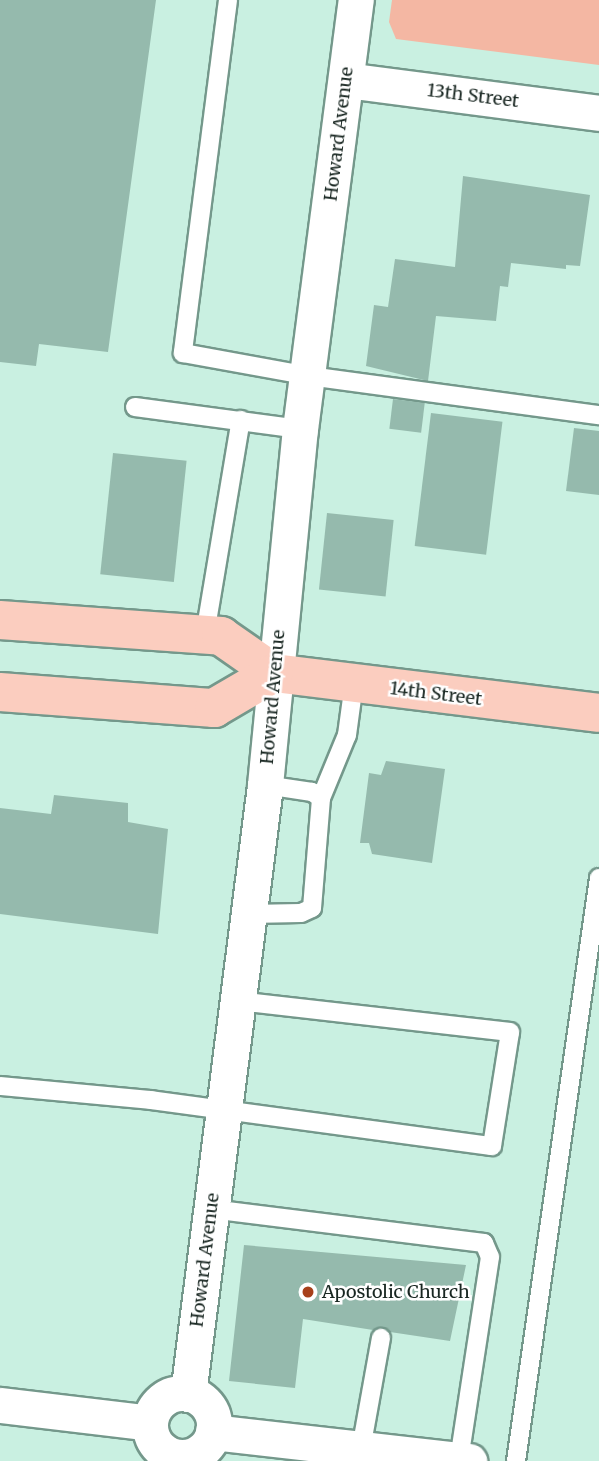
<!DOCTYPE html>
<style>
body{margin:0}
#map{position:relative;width:599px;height:1461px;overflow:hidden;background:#c9f0e1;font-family:Merriweather,serif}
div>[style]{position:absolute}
.green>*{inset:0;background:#f4b7a3}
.building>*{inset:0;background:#95baad;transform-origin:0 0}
.roads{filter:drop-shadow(2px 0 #74988b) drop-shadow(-2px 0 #74988b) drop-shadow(0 2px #74988b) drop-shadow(0 -2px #74988b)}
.lane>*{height:18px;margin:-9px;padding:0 9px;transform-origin:9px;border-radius:9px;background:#fff}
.street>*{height:35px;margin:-17.5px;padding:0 17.5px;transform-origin:17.5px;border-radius:17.5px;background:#fff}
.street>.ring{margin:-17.5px;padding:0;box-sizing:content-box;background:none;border:35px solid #fff;border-radius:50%}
.primary>*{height:38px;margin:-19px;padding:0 19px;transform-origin:19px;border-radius:19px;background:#fbcdbf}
.dots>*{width:19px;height:19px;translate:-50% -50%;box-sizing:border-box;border:4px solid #fff;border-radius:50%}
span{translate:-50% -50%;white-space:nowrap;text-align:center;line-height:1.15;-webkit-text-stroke:5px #fff;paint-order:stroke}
.street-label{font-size:18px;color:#182621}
.poi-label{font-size:18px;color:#182621}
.left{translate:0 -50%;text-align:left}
</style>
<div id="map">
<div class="green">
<i style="clip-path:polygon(392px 0,599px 0,599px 65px,396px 39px,389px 22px)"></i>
</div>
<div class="building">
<i style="clip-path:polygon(0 0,156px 0,108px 352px,39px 344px,36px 366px,0 362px)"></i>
<i style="clip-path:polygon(463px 176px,590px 195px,580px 266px,566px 265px,566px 269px,511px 263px,508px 287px,500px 286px,496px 321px,436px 316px,428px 381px,366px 366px,374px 305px,388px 307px,395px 259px,455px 267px)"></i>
<i style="left:393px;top:399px;width:32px;height:30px;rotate:7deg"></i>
<i style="left:431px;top:413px;width:72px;height:134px;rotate:7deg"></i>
<i style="clip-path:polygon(574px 428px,599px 431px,599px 495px,566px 491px)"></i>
<i style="left:113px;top:453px;width:74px;height:122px;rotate:6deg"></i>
<i style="left:327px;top:513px;width:67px;height:77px;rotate:6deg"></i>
<i style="clip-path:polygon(386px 761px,445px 769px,432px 863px,372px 854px,369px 843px,360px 843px,369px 773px,381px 775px)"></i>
<i style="clip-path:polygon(54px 795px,128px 803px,128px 822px,168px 829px,158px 934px,0 914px,0 808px,51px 814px)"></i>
<i style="clip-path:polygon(244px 1245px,466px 1265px,450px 1341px,390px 1332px,382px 1327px,373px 1330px,303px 1319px,295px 1388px,229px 1381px)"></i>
</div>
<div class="roads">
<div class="lane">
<i style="left:228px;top:0;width:356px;rotate:97.3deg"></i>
<i style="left:183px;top:353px;width:128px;rotate:10.3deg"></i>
<i style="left:309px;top:376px;width:293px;rotate:7.7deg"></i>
<i style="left:135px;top:407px;width:166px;rotate:7.6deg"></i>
<i style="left:205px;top:634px;width:217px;rotate:-80.5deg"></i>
<i style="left:321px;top:798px;width:68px;rotate:-67.6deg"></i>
<i style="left:347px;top:735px;width:52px;rotate:-82.3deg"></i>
<i style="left:249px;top:914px;width:52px;rotate:-1.1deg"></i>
<i style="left:301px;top:913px;width:12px;rotate:-24deg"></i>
<i style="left:312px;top:908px;width:110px;rotate:-85.3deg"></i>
<i style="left:321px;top:798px;width:11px;rotate:-146deg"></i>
<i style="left:312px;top:792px;width:48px;rotate:-171.5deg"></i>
<i style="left:0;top:1086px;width:152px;rotate:5.3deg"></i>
<i style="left:151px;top:1100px;width:344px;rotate:7.7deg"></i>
<i style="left:492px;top:1146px;width:115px;rotate:-81deg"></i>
<i style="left:510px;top:1032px;width:275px;rotate:-173.5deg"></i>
<i style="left:211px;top:1209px;width:275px;rotate:7.1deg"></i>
<i style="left:484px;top:1243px;width:15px;rotate:67deg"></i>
<i style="left:490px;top:1257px;width:205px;rotate:98.7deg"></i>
<i style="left:361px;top:1449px;width:113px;rotate:-79.8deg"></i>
<i style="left:516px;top:1461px;width:589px;rotate:-81.9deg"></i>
</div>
<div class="street">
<i style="left:346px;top:80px;width:255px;rotate:7.4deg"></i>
<i class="ring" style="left:150px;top:1393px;width:29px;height:29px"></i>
<i style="left:188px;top:1394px;width:614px;rotate:-82.79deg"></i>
<i style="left:265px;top:785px;width:358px;rotate:-84.4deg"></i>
<i style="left:300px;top:429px;width:433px;rotate:-82.6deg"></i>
<i style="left:0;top:1405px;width:151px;rotate:6.8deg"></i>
<i style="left:213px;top:1432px;width:258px;rotate:6.5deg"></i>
</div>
<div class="primary">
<i style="left:0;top:620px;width:222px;rotate:4.1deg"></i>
<i style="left:221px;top:636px;width:65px;rotate:34.9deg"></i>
<i style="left:274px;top:673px;width:327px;rotate:7deg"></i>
<i style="left:0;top:692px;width:215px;rotate:4.3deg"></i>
<i style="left:214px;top:708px;width:69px;rotate:-30.3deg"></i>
</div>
</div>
<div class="dots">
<i style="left:308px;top:1292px;background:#a7401b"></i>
</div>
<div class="street-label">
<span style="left:473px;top:96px;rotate:7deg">13th Street</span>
<span style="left:339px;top:134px;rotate:-83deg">Howard Avenue</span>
<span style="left:436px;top:694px;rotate:7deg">14th Street</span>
<span style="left:273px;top:697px;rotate:-85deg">Howard Avenue</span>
<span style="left:205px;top:1260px;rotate:-83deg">Howard Avenue</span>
</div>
<div class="poi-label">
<span class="left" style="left:322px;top:1292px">Apostolic Church</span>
</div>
</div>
